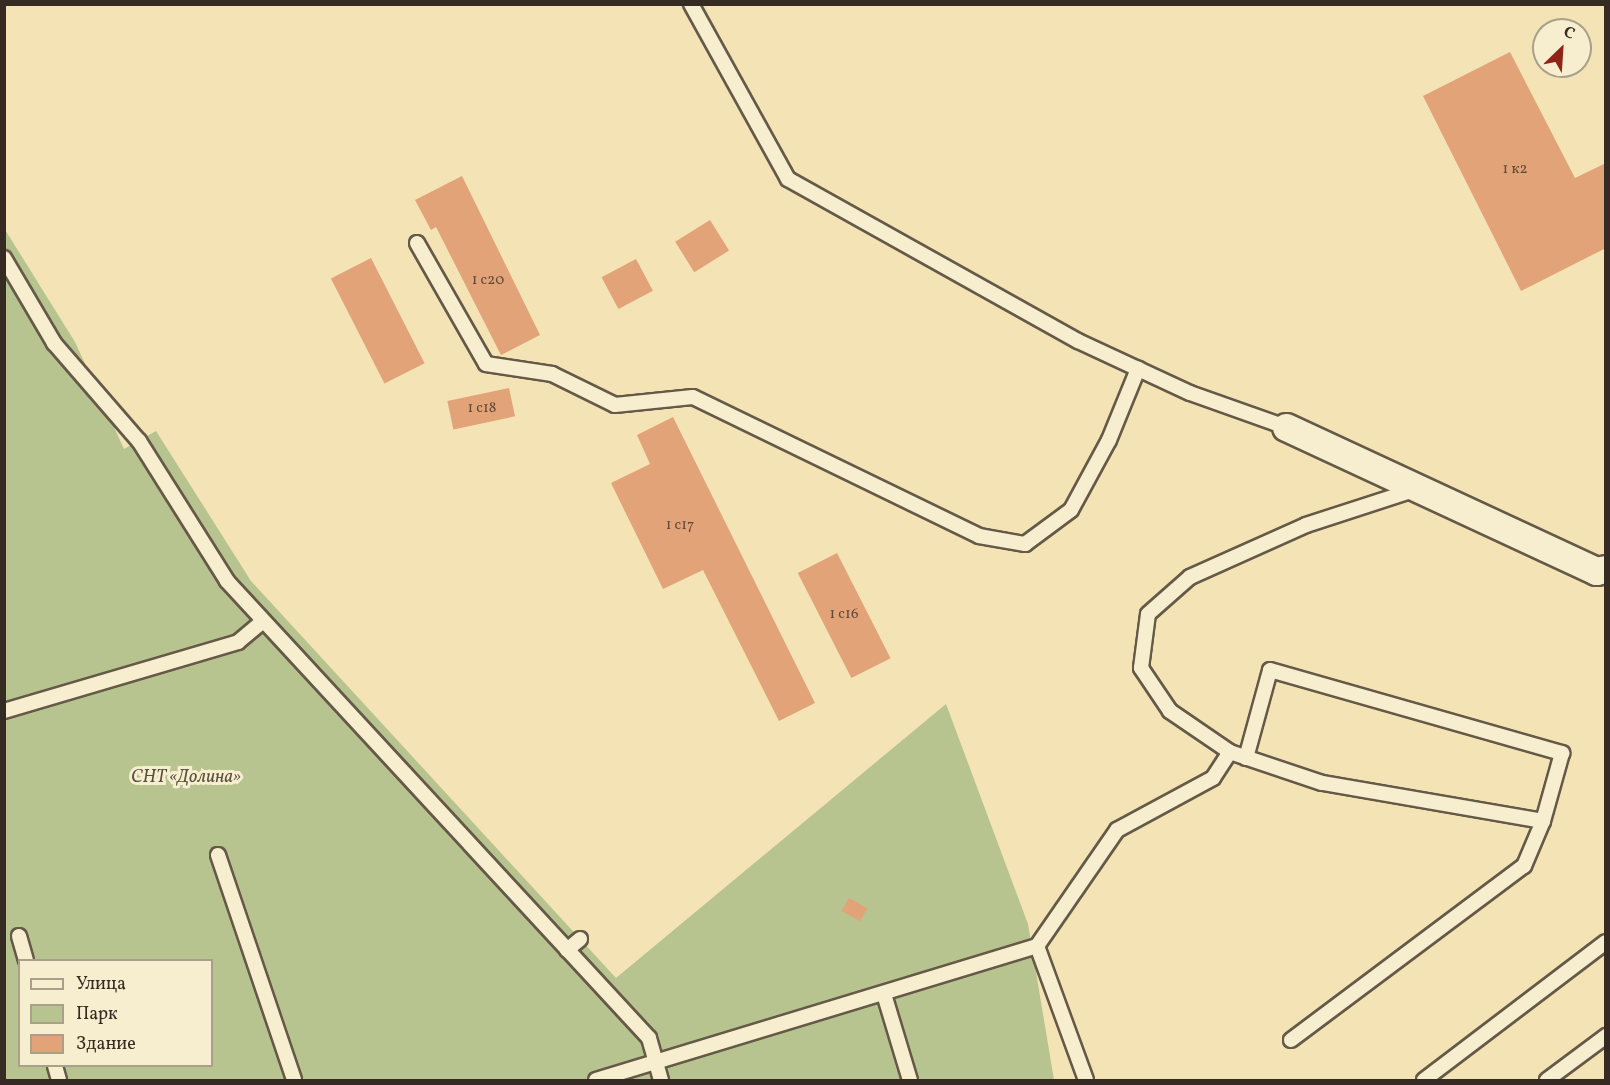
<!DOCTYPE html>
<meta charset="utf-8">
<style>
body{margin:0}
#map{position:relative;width:1610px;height:1085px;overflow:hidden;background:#f3e3b5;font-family:Vollkorn,serif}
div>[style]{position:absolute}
.green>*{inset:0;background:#b7c490}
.building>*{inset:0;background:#e2a378;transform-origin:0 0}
.roads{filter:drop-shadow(2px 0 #655947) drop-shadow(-2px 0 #655947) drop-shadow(0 2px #655947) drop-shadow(0 -2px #655947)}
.service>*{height:14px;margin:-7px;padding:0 7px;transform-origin:7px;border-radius:7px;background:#f7edcf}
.minor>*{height:27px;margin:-13.5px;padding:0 13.5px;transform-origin:13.5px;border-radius:13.5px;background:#f7edcf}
span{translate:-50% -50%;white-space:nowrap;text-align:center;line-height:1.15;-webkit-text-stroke:6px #f7edcf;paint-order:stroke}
.number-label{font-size:15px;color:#614938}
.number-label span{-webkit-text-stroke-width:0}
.park-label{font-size:18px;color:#56513e;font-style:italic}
.frame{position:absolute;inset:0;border:6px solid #362b22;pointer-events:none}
.legend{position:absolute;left:18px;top:959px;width:195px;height:108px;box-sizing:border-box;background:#f7edcf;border:2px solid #aa9f8a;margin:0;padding:8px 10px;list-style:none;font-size:18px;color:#362b22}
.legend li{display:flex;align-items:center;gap:12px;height:30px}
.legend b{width:30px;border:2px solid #aa9f8a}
.north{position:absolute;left:1532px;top:18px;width:60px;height:60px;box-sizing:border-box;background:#f7edcf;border:2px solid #aa9f8a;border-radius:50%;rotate:25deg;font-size:16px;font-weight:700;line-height:24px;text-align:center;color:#362b22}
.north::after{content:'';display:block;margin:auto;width:21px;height:27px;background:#8f2418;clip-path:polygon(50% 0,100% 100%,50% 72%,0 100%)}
</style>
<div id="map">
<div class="green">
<i style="clip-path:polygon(evenodd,4px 228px,75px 342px,124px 449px,156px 431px,251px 581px,616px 978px,946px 704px,1028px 924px,1054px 1080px,5px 1080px,4px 228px,20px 960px,212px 960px,212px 1066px,20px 1066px,20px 960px)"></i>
</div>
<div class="building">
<i style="clip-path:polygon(1510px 52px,1575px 178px,1606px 163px,1606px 248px,1521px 291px,1423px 96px)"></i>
<i style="clip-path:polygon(462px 176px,540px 335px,501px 355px,436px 227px,431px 230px,415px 200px)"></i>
<i style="left:710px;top:220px;width:36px;height:41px;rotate:58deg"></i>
<i style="left:371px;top:258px;width:118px;height:45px;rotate:63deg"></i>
<i style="left:636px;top:259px;width:36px;height:39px;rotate:62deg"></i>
<i style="left:509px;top:388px;width:29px;height:63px;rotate:78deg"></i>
<i style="clip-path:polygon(673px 417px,815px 703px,779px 721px,703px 570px,663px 589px,611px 483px,650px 464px,637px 435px)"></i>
<i style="left:837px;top:553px;width:118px;height:44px;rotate:63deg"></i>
<i style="left:849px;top:898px;width:21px;height:15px;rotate:29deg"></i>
</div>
<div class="roads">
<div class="service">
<i style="left:691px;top:4px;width:200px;rotate:61deg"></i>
<i style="left:788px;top:179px;width:332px;rotate:29.2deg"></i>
<i style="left:1078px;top:341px;width:123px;rotate:24.9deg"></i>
<i style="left:1190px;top:393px;width:102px;rotate:19.5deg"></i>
<i style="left:417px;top:243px;width:139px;rotate:60.3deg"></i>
<i style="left:486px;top:364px;width:67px;rotate:8.6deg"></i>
<i style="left:552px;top:374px;width:70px;rotate:26.2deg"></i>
<i style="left:615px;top:405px;width:78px;rotate:-5.9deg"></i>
<i style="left:693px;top:397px;width:318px;rotate:25.9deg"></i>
<i style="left:979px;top:536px;width:47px;rotate:9.9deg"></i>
<i style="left:1025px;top:544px;width:57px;rotate:-36.5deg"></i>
<i style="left:1071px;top:510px;width:80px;rotate:-61.5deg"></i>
<i style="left:1109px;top:440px;width:77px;rotate:-67.8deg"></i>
<i style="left:4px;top:258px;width:99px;rotate:59.5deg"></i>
<i style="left:54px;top:343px;width:130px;rotate:49.1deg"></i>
<i style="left:139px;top:441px;width:165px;rotate:57.8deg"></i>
<i style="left:227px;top:581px;width:622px;rotate:47.28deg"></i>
<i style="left:649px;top:1038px;width:44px;rotate:74.1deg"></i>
<i style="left:4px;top:711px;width:244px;rotate:-16.4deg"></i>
<i style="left:238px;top:642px;width:33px;rotate:-40deg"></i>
<i style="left:1246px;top:758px;width:91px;rotate:-74.7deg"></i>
<i style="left:1270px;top:670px;width:304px;rotate:15.9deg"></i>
<i style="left:1562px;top:753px;width:71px;rotate:105.6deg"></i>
<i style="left:218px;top:855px;width:237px;rotate:71.3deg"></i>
<i style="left:19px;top:936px;width:25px;rotate:74deg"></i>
<i style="left:567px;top:950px;width:17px;rotate:-40deg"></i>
<i style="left:884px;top:994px;width:90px;rotate:73.2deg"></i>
<i style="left:1291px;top:1040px;width:291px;rotate:-36.8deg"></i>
<i style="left:1524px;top:866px;width:49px;rotate:-67.1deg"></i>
<i style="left:1543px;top:821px;width:224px;rotate:-170.2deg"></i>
<i style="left:1322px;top:783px;width:97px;rotate:-161.4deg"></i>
<i style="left:1230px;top:752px;width:73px;rotate:-145.7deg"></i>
<i style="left:1170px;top:711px;width:52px;rotate:-124deg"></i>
<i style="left:1141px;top:668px;width:54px;rotate:-82.6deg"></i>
<i style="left:1148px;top:614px;width:56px;rotate:-41.4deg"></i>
<i style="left:1190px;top:577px;width:127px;rotate:-24.1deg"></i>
<i style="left:1306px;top:525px;width:117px;rotate:-18deg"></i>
<i style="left:55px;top:1066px;width:15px;rotate:74deg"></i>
<i style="left:596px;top:1080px;width:461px;rotate:-16.9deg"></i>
<i style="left:1086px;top:1080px;width:143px;rotate:-110.1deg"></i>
<i style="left:1037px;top:946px;width:141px;rotate:-55.4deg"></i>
<i style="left:1117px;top:830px;width:109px;rotate:-28.4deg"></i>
<i style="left:1213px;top:778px;width:31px;rotate:-57deg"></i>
<i style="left:1424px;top:1080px;width:228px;rotate:-37.2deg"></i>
<i style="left:1547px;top:1080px;width:74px;rotate:-36.7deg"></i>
</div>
<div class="minor">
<i style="left:1286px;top:427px;width:342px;rotate:24.9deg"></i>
<i style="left:1596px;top:571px;width:10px;rotate:-11deg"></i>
</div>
</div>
<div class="number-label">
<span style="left:1515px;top:170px">1 к2</span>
<span style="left:488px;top:281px">1 с20</span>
<span style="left:482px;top:409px">1 с18</span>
<span style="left:680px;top:526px">1 с17</span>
<span style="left:844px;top:615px">1 с16</span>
</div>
<div class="park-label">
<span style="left:186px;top:778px">СНТ «Долина»</span>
</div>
<div class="frame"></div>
<ul class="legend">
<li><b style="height:8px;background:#f7edcf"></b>Улица</li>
<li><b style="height:16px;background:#b7c490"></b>Парк</li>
<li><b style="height:16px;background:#e2a378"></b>Здание</li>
</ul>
<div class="north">С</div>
</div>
